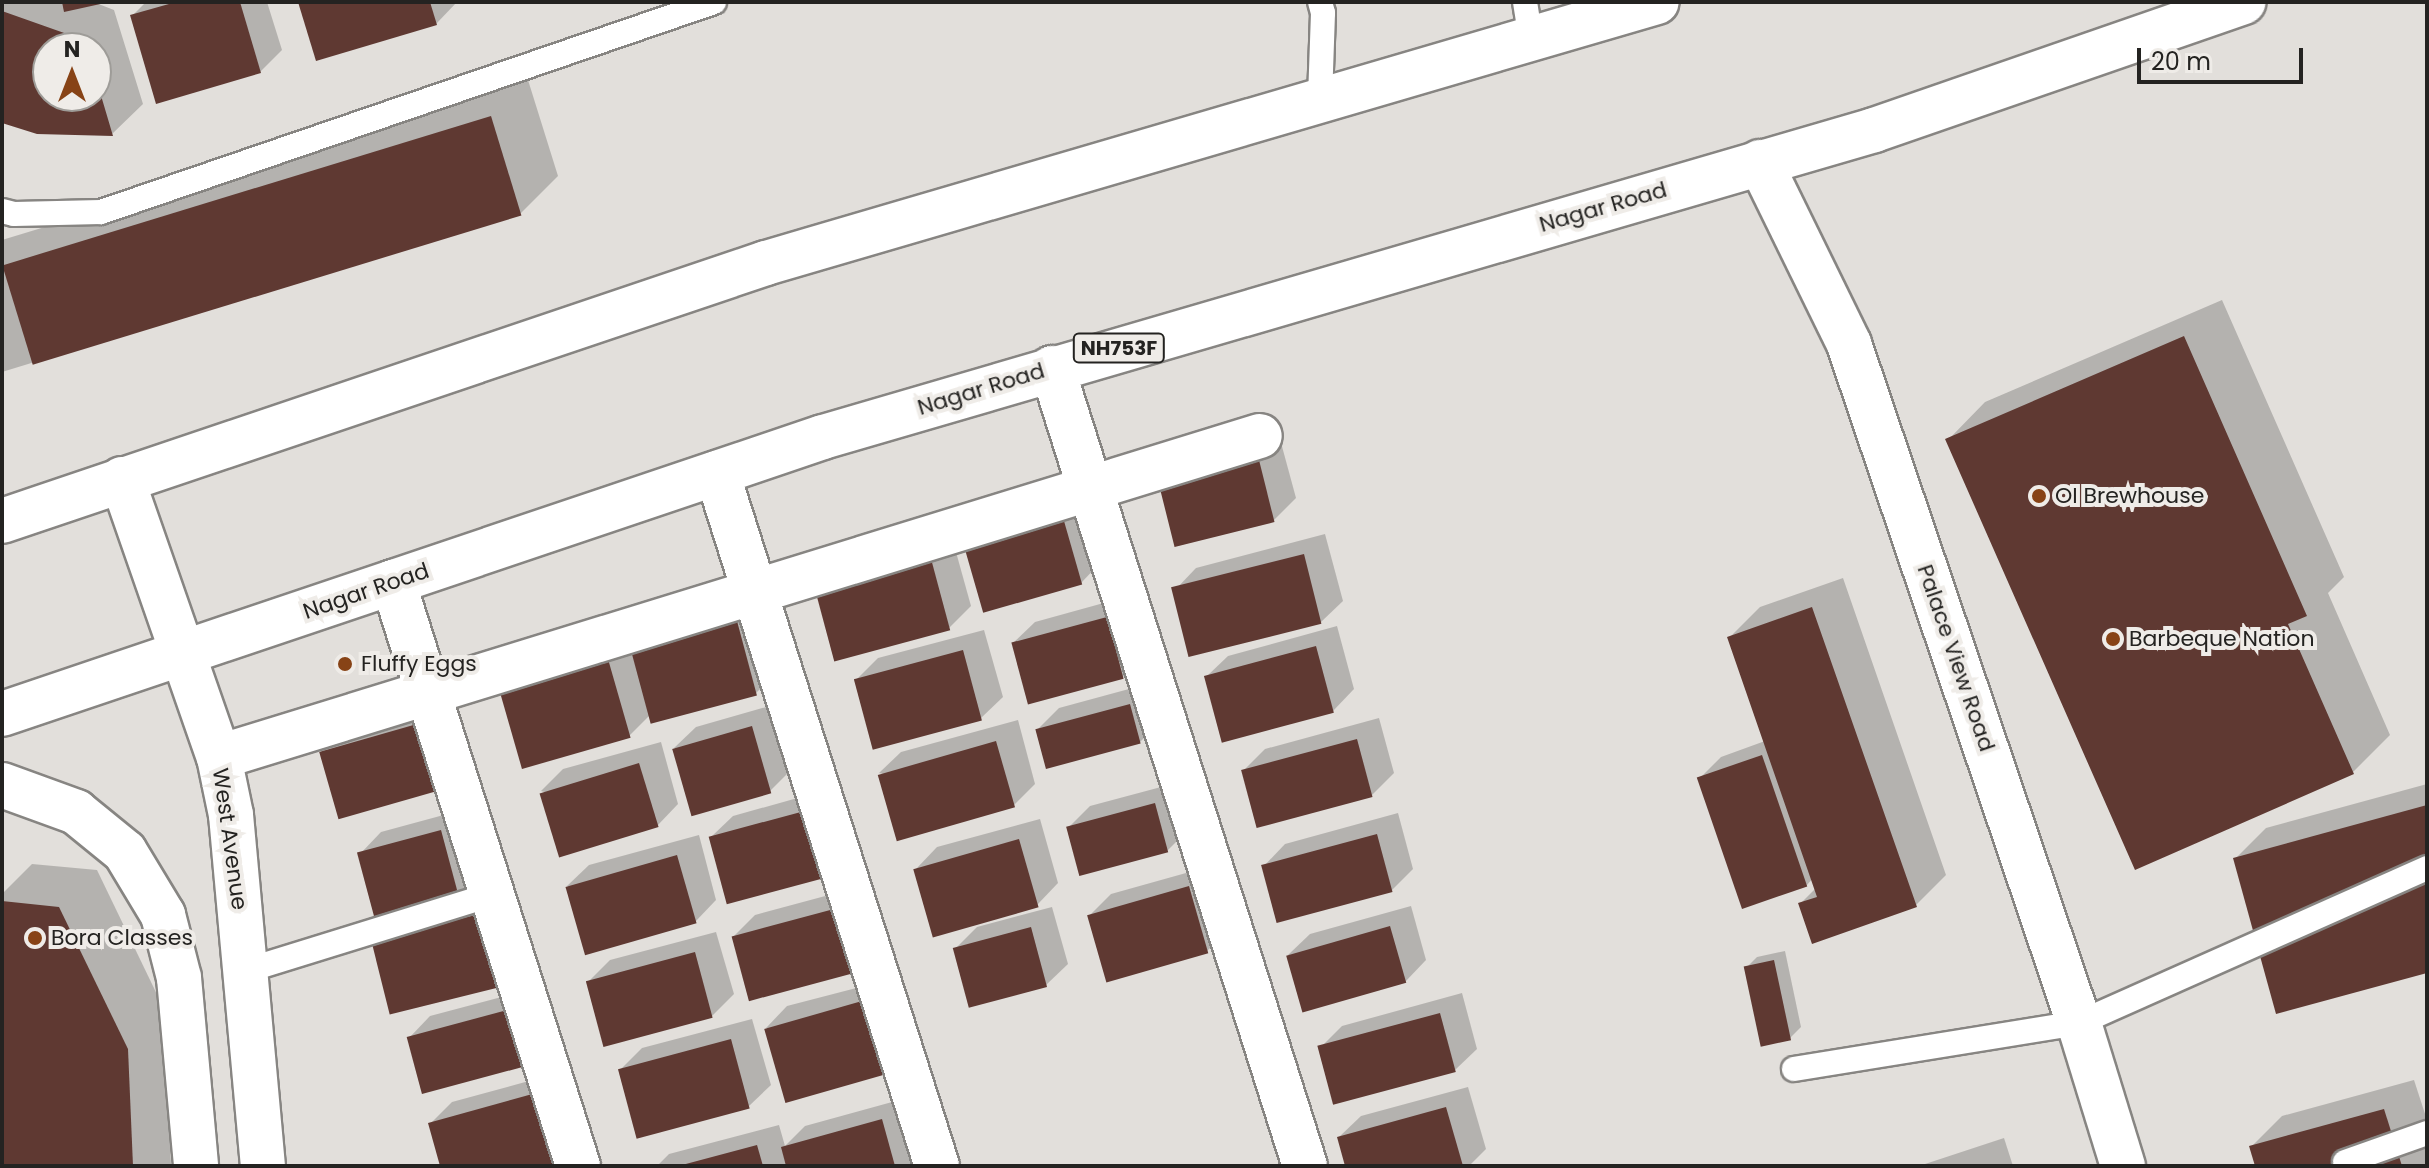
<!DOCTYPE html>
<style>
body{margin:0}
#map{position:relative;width:2429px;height:1168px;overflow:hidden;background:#e2dfdb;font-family:Poppins,sans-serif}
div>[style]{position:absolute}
.shadow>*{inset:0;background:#0003}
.building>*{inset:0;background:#5f3932;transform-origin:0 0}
.roads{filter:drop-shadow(2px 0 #878582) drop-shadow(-2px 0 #878582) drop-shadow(0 2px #878582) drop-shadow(0 -2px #878582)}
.service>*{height:24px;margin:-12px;padding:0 12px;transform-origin:12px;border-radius:12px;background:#fff}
.minor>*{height:44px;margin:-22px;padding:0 22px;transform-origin:22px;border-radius:22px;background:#fff}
.secondary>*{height:44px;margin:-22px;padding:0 22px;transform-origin:22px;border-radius:22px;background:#fff}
.trunk>*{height:44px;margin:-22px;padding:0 22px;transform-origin:22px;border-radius:22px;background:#fff}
.dots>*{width:22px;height:22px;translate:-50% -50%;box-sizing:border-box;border:4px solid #efece8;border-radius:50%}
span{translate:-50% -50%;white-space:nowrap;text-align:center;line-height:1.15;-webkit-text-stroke:8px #efece8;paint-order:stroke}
.shield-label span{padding:2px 6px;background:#efece8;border:2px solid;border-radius:6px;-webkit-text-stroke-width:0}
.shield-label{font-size:20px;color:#242321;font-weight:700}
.street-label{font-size:22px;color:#242321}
.poi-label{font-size:22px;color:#242321}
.left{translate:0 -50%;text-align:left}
.frame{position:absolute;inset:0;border:4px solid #242321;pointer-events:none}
.north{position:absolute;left:32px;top:32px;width:80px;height:80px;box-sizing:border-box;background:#efece8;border:2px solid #9e9c98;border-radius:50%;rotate:0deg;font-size:22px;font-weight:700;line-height:32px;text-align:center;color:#242321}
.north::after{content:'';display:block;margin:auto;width:28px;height:36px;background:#874316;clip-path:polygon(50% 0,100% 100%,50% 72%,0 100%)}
.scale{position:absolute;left:2137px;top:48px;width:166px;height:36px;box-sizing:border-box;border:4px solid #242321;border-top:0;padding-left:10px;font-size:24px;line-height:28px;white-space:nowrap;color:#242321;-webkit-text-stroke:6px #efece8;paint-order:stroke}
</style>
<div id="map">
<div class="shadow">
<i style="clip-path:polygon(evenodd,7px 2px,102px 2px,96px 3px,114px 10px,143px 104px,112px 134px,2px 120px,2px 6px,7px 2px,48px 48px,96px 48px,96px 96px,48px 96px,48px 48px)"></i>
<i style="clip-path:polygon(146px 2px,267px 2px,282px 50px,260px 72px,132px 16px)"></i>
<i style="clip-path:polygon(300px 2px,457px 2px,436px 24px)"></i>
<i style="clip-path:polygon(528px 80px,558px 176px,521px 213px,2px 372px,2px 240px)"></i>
<i style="clip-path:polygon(2222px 300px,2344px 577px,2328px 593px,2390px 735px,2353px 772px,1948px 440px,1985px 402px)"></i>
<i style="clip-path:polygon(1280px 439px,1296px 498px,1274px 520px,1177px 546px,1183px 465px)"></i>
<i style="clip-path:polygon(1085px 500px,1102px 561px,1081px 583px,968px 549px)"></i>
<i style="clip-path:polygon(951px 534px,971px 606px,949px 628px,838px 565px)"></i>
<i style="clip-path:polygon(1325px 534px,1343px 601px,1321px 622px,1175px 590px,1196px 568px)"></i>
<i style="clip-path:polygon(1843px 578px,1946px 875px,1916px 905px,1800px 904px,1816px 888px,1813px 878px,1807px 885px,1699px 779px,1721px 757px,1765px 741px,1729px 638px,1760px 607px)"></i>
<i style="clip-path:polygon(1129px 596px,1144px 655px,1123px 677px,1013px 643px,1035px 622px)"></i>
<i style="clip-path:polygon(758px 601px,778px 672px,756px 693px,651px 714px,629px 736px,501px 688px)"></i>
<i style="clip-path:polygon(1337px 626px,1354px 689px,1333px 711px,1206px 677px,1228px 656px)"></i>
<i style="clip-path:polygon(984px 630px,1003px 697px,981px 718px,856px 680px,878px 658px)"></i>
<i style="clip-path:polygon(1151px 683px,1161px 721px,1140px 742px,1037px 730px,1059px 708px)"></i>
<i style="clip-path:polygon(446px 702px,338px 816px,321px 752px,342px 731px)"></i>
<i style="clip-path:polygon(773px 705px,791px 770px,770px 791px,674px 748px,696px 727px)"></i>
<i style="clip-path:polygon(1379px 718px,1394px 773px,1372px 795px,1243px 771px,1265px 749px)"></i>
<i style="clip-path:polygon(1018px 720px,1035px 784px,1014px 805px,879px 773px,901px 752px)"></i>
<i style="clip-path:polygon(661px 742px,678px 804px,657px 826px,541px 791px,563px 769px)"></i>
<i style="clip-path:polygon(1176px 783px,1189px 829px,1167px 851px,1068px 828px,1090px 806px)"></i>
<i style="clip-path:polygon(2427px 784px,2427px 971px,2236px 858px,2266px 828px)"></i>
<i style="clip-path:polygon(833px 788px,729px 903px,711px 837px,733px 816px)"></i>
<i style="clip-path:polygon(462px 810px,479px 873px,458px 895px,360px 854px,381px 832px)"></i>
<i style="clip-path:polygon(1398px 813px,1413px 869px,1392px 890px,1264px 866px,1285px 844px)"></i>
<i style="clip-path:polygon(1040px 819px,1058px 883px,1037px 905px,916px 869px,937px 847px)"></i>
<i style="clip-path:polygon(699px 835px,716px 900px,695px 922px,567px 886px,589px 865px)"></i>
<i style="clip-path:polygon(32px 864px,97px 870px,165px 1011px,171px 1166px,5px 1166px,2px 894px)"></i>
<i style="clip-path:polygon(1211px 866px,1228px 930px,1207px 951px,1089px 916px,1111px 894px)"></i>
<i style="clip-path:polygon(855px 888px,872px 951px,851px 972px,733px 937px,755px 915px)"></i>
<i style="clip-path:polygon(1411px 906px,1426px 960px,1405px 982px,1288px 955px,1310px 934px)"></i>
<i style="clip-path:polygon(1052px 907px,1068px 964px,1046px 985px,955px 949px,977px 927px)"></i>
<i style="clip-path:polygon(716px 932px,734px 994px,712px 1016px,589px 981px,610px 960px)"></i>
<i style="clip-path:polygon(1785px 951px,1801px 1027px,1790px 1038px,1746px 968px,1757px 957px)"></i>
<i style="clip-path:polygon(891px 979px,910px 1050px,766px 1028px,787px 1006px)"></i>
<i style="clip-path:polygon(532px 989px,546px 1042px,409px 1038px,430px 1016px)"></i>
<i style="clip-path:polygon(1462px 993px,1477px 1049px,1455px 1070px,1320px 1048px,1342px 1026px)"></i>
<i style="clip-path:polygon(752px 1019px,771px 1085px,749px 1106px,620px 1070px,642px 1048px)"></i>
<i style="clip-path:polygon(558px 1073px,579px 1152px,442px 1166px,430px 1124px,452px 1102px)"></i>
<i style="clip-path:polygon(2414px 1080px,2427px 1120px,2427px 1166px,2257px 1166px,2251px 1147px,2282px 1116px)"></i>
<i style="clip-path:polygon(1468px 1087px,1486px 1149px,1469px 1166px,1347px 1166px,1339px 1137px,1361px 1116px)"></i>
<i style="clip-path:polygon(903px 1099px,917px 1166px,657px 1166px,669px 1154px,779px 1125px,785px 1146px,805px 1126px)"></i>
<i style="clip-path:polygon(2004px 1138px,2013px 1166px,1919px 1166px)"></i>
</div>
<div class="building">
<i style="clip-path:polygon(62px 2px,105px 2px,105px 3px,64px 12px)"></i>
<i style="clip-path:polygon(176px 2px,240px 2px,261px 73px,156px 104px,130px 15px)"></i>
<i style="clip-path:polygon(298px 2px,430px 2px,437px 25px,316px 61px)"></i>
<i style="clip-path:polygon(2px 11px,84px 40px,86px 48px,48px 48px,48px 96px,96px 96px,97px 82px,113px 136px,37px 134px,2px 123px)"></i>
<i style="left:491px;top:116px;width:104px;height:511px;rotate:73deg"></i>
<i style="clip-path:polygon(2184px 336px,2307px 616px,2288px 624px,2354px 774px,2135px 870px,1945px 439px)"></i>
<i style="left:1259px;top:460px;width:64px;height:103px;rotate:76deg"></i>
<i style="left:1064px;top:521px;width:66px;height:103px;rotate:74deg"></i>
<i style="left:1304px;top:554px;width:72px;height:137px;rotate:76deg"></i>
<i style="left:930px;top:555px;width:78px;height:120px;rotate:75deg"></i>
<i style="clip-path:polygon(1812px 607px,1917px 907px,1812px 944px,1798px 903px,1817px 897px,1727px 637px)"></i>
<i style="left:1107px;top:617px;width:64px;height:99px;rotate:75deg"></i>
<i style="left:737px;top:621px;width:77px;height:110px;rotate:75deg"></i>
<i style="left:1316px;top:646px;width:69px;height:116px;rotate:75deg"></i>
<i style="left:963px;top:650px;width:73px;height:113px;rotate:75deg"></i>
<i style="left:608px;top:659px;width:82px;height:113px;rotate:74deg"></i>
<i style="left:1130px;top:704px;width:41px;height:98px;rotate:75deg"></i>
<i style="left:424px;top:722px;width:70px;height:109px;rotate:74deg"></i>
<i style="left:752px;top:726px;width:70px;height:83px;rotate:74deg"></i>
<i style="left:1357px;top:739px;width:60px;height:120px;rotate:75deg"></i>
<i style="left:996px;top:741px;width:69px;height:123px;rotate:74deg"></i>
<i style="left:1762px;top:755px;width:139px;height:69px;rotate:71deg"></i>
<i style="left:639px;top:763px;width:67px;height:104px;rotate:73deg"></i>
<i style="left:1155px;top:803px;width:51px;height:92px;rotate:75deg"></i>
<i style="clip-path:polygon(2427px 805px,2427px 973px,2276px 1014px,2233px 858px)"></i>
<i style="left:812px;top:809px;width:70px;height:107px;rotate:75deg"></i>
<i style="left:441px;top:830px;width:69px;height:87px;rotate:75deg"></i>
<i style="left:1377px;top:834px;width:60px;height:120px;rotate:75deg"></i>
<i style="left:1019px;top:839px;width:71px;height:110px;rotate:74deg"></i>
<i style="left:677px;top:855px;width:71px;height:116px;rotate:74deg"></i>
<i style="left:1189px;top:886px;width:70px;height:106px;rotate:74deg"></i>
<i style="clip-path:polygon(2px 901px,59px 907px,128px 1049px,133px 1166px,3px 1166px)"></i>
<i style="left:834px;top:909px;width:67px;height:106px;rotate:75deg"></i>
<i style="left:479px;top:914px;width:76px;height:111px;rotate:76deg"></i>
<i style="left:1390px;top:926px;width:59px;height:108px;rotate:74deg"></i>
<i style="left:1031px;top:927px;width:62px;height:81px;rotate:75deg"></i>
<i style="left:695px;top:952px;width:68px;height:113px;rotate:75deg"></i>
<i style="left:1774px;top:960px;width:82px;height:31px;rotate:78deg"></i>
<i style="left:869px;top:999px;width:77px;height:109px;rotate:74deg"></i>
<i style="left:511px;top:1009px;width:59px;height:108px;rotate:75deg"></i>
<i style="left:1440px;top:1013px;width:61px;height:127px;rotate:75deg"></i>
<i style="left:731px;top:1039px;width:72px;height:117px;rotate:75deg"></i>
<i style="clip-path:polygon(536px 1093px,556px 1166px,440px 1166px,428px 1123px)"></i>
<i style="clip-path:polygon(1446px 1107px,1463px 1166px,1345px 1166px,1337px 1137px)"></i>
<i style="clip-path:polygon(2384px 1109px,2402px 1166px,2255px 1166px,2249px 1146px)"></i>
<i style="clip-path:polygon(882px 1119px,895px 1166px,786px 1166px,781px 1147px)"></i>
<i style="clip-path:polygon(757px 1145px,763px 1166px,682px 1166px,682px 1165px)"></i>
</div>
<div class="roads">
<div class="service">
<i style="left:1525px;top:2px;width:36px;rotate:81deg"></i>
<i style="left:1320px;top:99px;width:86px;rotate:-88deg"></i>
<i style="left:1323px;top:13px;width:11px;rotate:-105deg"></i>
<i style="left:2px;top:211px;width:12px;rotate:14deg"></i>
<i style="left:14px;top:214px;width:87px;rotate:-1.3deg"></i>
<i style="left:101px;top:212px;width:648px;rotate:-18.91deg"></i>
<i style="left:245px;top:971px;width:260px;rotate:-17.2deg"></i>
<i style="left:1794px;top:1069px;width:289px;rotate:-9.2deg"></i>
<i style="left:2079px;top:1023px;width:381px;rotate:-24deg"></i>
<i style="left:2345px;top:1162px;width:87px;rotate:-19.5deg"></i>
</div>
<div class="minor">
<i style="left:1760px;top:162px;width:203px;rotate:63.9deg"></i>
<i style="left:1849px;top:344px;width:717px;rotate:71.29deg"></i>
<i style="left:2079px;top:1023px;width:150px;rotate:72.9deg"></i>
<i style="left:1052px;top:368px;width:837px;rotate:72.41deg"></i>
<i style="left:717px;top:473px;width:727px;rotate:72.39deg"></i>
<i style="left:393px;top:582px;width:613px;rotate:72.42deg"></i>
<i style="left:219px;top:757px;width:1089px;rotate:-17.14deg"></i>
</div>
<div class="secondary">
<i style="left:122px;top:479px;width:294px;rotate:70.8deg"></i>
<i style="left:219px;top:757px;width:59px;rotate:78.3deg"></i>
<i style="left:231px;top:815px;width:352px;rotate:84.8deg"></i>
<i style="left:2px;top:785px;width:79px;rotate:20deg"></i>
<i style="left:76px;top:812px;width:63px;rotate:39.2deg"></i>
<i style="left:125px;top:852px;width:74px;rotate:58.9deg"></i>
<i style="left:163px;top:915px;width:65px;rotate:75.7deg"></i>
<i style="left:179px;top:978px;width:189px;rotate:84.8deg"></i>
</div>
<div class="trunk">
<i style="left:2px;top:521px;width:806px;rotate:-18.66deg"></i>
<i style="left:766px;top:263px;width:928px;rotate:-16.33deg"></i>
<i style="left:2px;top:714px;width:866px;rotate:-18.64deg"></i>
<i style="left:823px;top:437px;width:1095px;rotate:-16.28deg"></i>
<i style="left:1874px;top:130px;width:391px;rotate:-19.1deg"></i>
</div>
</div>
<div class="dots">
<i style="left:2039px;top:496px;background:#874316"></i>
<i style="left:2113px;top:639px;background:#874316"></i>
<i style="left:345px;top:664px;background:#874316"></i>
<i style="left:35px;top:938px;background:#874316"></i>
</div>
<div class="shield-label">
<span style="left:1119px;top:348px">NH753F</span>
</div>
<div class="street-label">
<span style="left:1603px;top:207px;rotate:-16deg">Nagar Road</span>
<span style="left:981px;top:389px;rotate:-17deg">Nagar Road</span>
<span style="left:366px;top:591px;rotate:-19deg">Nagar Road</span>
<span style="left:1956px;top:658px;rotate:71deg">Palace View Road</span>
<span style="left:230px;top:839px;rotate:82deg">West Avenue</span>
</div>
<div class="poi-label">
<span class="left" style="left:2055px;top:496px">OI Brewhouse</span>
<span class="left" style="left:2129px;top:639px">Barbeque Nation</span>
<span class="left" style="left:361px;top:664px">Fluffy Eggs</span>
<span class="left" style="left:51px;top:938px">Bora Classes</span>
</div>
<div class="frame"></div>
<div class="north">N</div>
<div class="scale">20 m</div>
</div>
